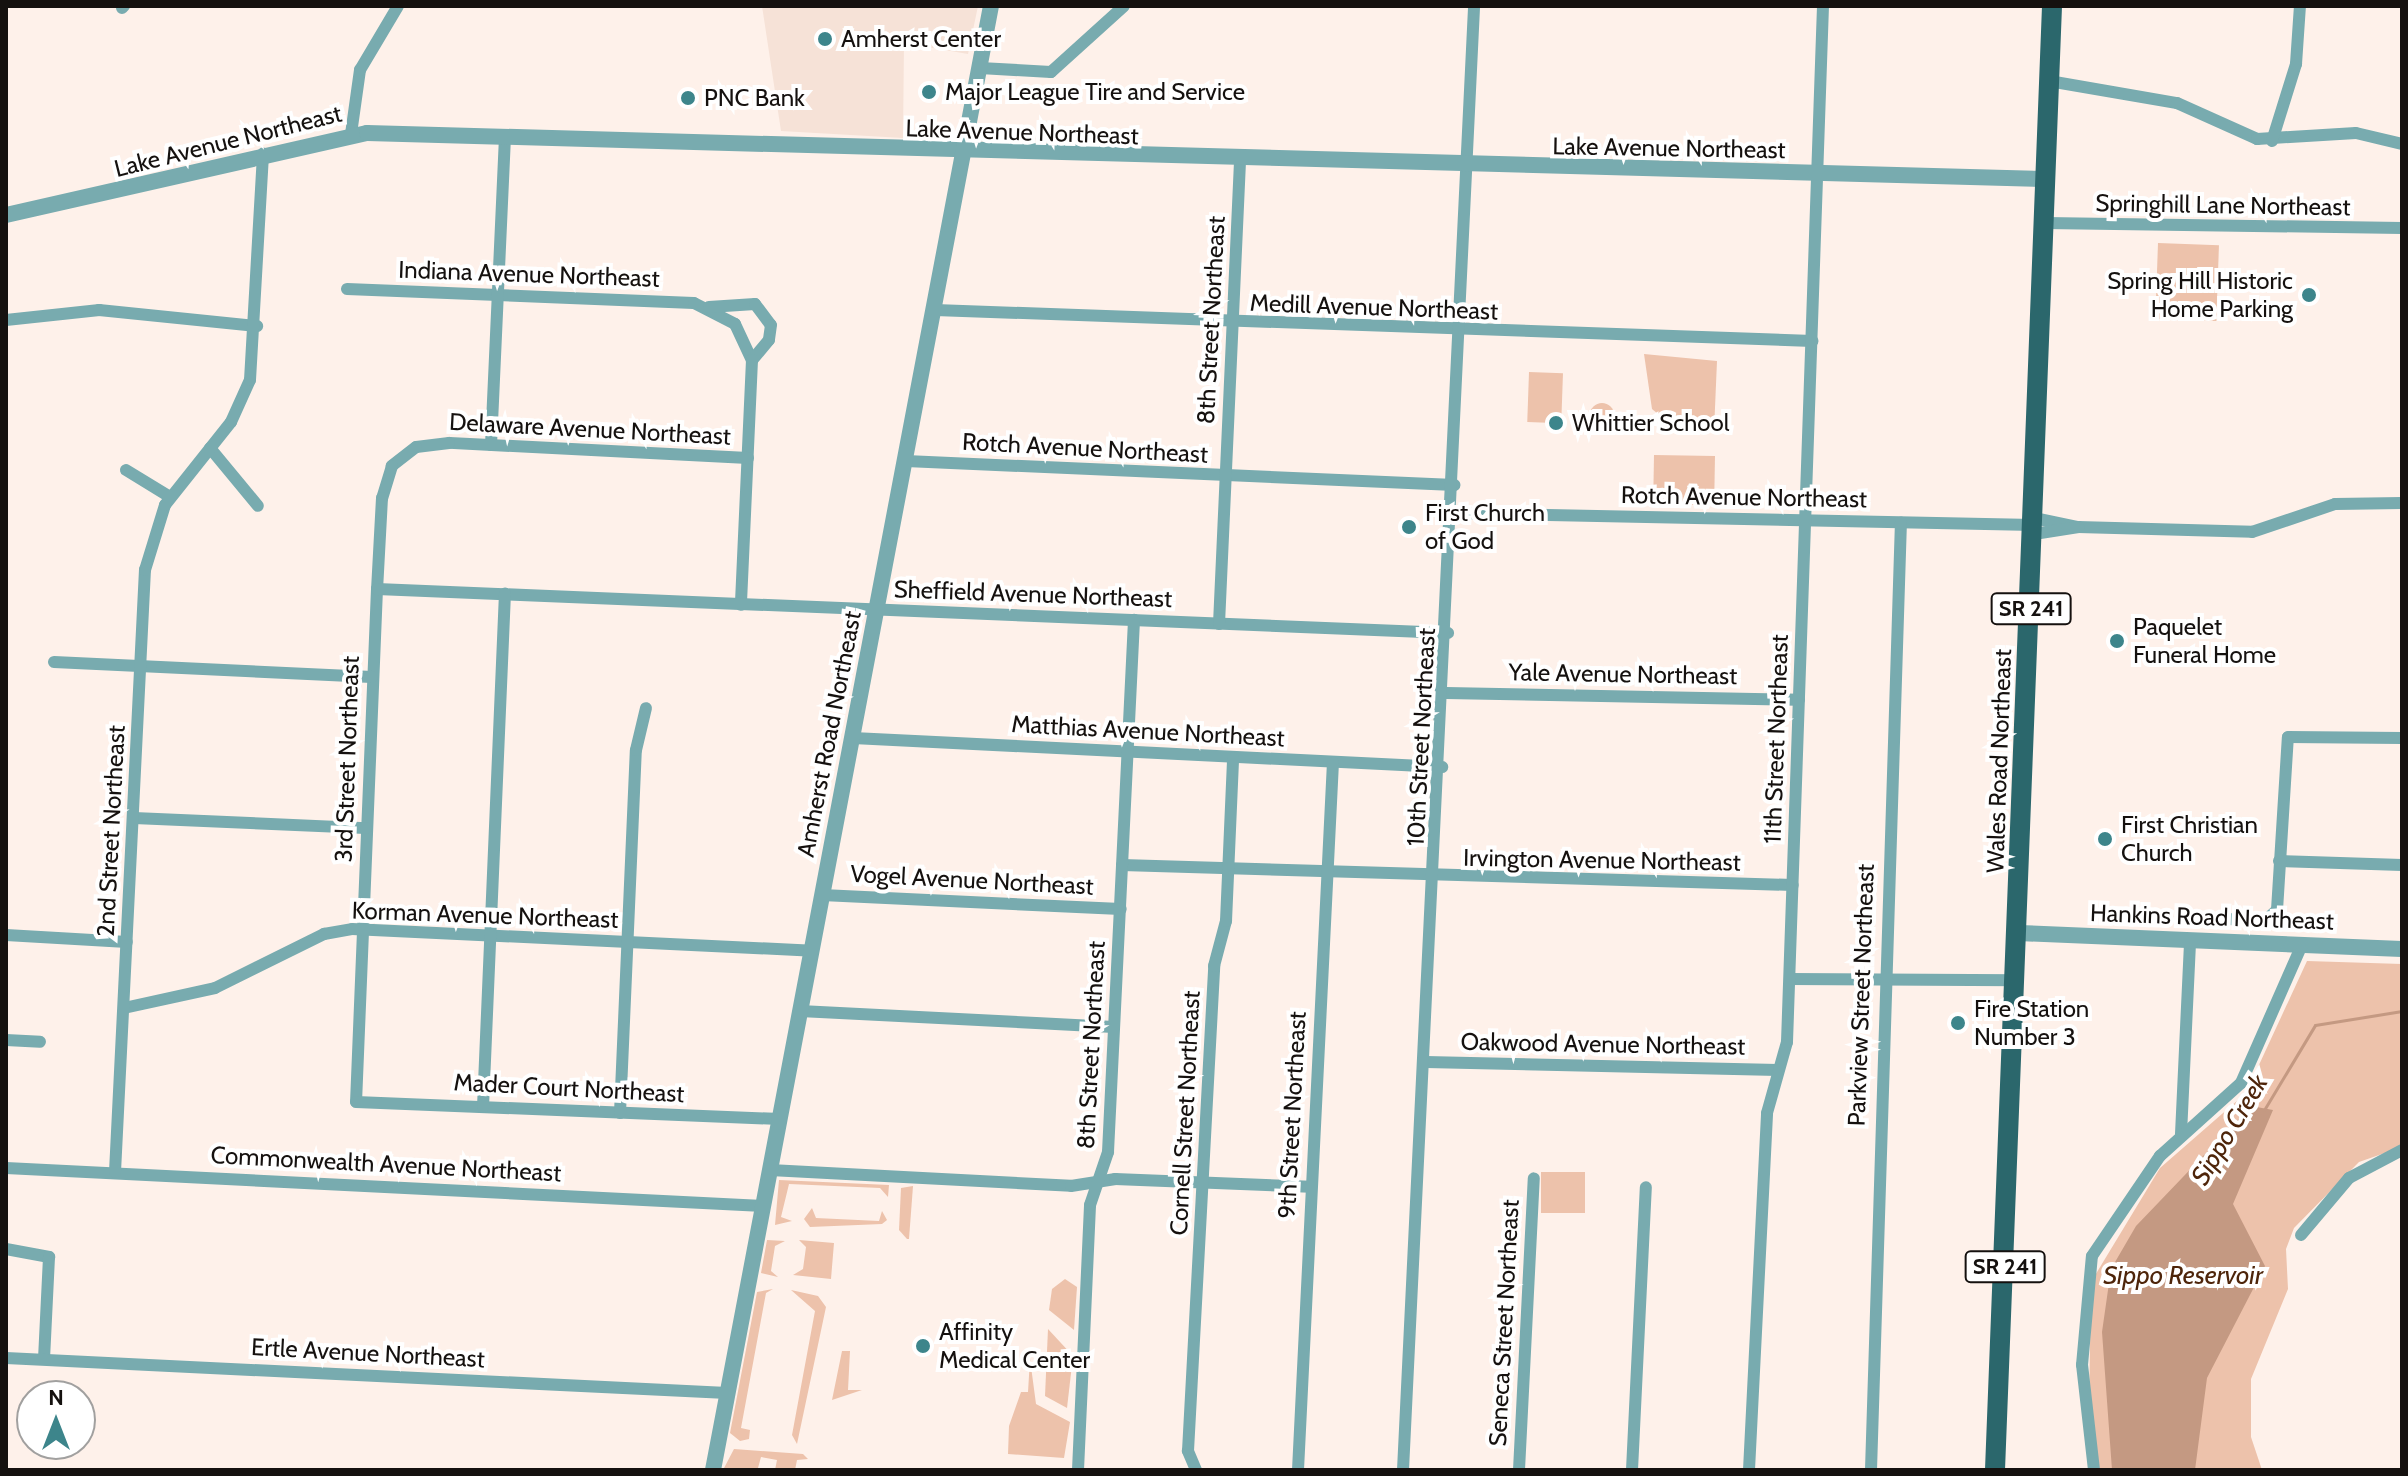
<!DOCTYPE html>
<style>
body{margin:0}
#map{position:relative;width:2408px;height:1476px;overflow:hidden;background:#fef1ea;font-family:Cabin,sans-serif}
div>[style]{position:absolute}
.built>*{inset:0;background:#f6e2d7}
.green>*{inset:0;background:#edc2ab;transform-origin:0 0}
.round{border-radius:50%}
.water>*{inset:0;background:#c49982}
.stream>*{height:3px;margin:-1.5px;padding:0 1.5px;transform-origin:1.5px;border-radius:1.5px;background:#c49982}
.minor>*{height:12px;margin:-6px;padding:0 6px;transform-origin:6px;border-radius:6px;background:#78abaf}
.tertiary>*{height:16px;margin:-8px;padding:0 8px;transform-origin:8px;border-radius:8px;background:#78abaf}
.primary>*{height:20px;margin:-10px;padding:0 10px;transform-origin:10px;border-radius:10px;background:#2b676c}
.dots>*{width:22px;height:22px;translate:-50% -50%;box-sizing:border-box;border:4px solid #fff;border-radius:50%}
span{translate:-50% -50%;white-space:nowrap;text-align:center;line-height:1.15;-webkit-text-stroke:8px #fff;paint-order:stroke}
.shield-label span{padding:2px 6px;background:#fff;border:2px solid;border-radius:6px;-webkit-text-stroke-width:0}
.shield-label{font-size:22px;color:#15110f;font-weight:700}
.poi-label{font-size:24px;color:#15110f}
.left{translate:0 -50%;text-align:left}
.right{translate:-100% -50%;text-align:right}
.street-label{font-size:24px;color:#15110f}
.water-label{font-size:26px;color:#4e250a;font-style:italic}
.frame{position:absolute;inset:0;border:8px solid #15110f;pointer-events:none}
.north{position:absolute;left:16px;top:1380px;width:80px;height:80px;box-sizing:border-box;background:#fff;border:2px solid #a1a09f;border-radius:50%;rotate:0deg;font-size:22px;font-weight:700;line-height:32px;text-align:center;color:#15110f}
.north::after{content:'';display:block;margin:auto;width:28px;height:36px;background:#3d858b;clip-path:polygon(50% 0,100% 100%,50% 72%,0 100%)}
</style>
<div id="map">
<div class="built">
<i style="clip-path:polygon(762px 6px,978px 6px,968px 54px,904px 43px,903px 138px,781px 131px)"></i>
</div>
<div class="green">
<i style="left:2158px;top:243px;width:61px;height:76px;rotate:2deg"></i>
<i style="clip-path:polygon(1644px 354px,1717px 361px,1714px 431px,1670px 424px,1652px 409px)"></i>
<i style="left:1529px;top:372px;width:34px;height:50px;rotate:2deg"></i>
<i class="round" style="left:1590px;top:403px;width:24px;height:24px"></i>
<i style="left:1654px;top:455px;width:61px;height:49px;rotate:1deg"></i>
<i style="clip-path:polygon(2307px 961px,2402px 964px,2402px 1147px,2359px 1162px,2294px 1228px,2286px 1249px,2288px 1289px,2251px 1379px,2251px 1437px,2262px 1470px,2097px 1470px,2089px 1408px,2091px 1282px,2160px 1168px,2246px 1093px)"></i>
<i style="left:1541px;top:1172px;width:44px;height:41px"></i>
<i style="clip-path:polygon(779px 1180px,889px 1185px,888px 1197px,880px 1188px,789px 1184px,781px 1217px,792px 1221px,775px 1225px)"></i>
<i style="clip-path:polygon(913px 1186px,909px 1239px,907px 1239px,899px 1230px,901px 1188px)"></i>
<i style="clip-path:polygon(812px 1208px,816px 1218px,879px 1221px,882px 1211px,887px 1220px,882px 1224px,810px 1227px,804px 1219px)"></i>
<i style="clip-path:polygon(767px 1240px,785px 1241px,775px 1246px,771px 1271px,778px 1277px,761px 1273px)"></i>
<i style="clip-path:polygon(799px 1240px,834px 1243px,831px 1279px,793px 1275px,803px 1269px,806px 1247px)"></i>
<i style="clip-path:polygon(1065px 1279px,1077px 1287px,1074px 1330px,1049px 1310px,1052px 1289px)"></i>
<i style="clip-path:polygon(773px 1289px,766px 1293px,741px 1428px,750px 1430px,749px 1439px,740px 1441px,730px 1433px,757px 1292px)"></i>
<i style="clip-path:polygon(791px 1290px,818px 1296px,826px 1307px,797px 1444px,792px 1435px,815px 1311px)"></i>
<i style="clip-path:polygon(1048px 1329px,1073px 1356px,1067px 1408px,1045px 1396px)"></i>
<i style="clip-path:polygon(842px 1351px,850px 1351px,848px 1390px,862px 1390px,832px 1400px)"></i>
<i style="clip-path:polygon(1030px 1359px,1036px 1404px,1070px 1422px,1064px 1458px,1008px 1454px,1009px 1426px,1021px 1392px,1028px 1392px)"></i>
<i style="clip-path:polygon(734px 1449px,803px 1454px,808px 1459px,797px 1460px,795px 1470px,775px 1470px,777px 1460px,761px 1457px,758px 1468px,723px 1470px)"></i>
</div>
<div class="water">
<i style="clip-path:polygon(2251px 1106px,2273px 1110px,2233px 1204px,2265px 1266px,2207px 1378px,2195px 1470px,2112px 1470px,2102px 1332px,2111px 1269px,2136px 1226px)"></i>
</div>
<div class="stream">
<i style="left:2264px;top:1110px;width:99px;rotate:-59deg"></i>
<i style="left:2315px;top:1025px;width:88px;rotate:-9.1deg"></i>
</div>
<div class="minor">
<i style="left:122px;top:8px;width:3px;rotate:-45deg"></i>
<i style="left:980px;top:68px;width:71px;rotate:3.2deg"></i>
<i style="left:1051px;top:72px;width:98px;rotate:-42.1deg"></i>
<i style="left:2049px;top:81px;width:130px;rotate:9.8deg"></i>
<i style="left:2177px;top:103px;width:88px;rotate:24.2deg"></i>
<i style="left:2257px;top:139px;width:99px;rotate:-3.5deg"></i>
<i style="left:2356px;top:133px;width:47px;rotate:13.4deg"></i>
<i style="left:351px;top:134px;width:65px;rotate:-82deg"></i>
<i style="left:360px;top:70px;width:74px;rotate:-59.3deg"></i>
<i style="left:2272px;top:141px;width:81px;rotate:-72.7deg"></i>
<i style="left:2296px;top:64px;width:58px;rotate:-86.1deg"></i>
<i style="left:2045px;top:223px;width:357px;rotate:0.8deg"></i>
<i style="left:347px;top:289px;width:347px;rotate:2.3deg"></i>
<i style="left:694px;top:303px;width:46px;rotate:27.1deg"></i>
<i style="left:735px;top:324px;width:40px;rotate:65deg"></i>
<i style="left:709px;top:307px;width:46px;rotate:-3.7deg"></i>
<i style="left:755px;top:304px;width:26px;rotate:53deg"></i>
<i style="left:771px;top:325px;width:15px;rotate:98deg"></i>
<i style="left:769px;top:340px;width:26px;rotate:130deg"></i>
<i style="left:752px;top:360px;width:245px;rotate:92.6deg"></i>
<i style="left:935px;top:310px;width:878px;rotate:2.02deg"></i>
<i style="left:6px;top:320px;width:94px;rotate:-6.1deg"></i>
<i style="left:99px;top:310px;width:159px;rotate:5.8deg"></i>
<i style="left:491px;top:445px;width:307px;rotate:-87.4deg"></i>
<i style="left:210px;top:448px;width:75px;rotate:50.4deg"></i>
<i style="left:748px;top:458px;width:299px;rotate:-177.1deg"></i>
<i style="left:449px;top:443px;width:33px;rotate:173deg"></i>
<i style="left:416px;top:447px;width:31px;rotate:142deg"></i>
<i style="left:392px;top:466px;width:34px;rotate:107deg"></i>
<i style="left:382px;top:498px;width:91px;rotate:93.1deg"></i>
<i style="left:377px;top:589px;width:513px;rotate:92.34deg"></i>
<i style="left:356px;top:1102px;width:424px;rotate:2.3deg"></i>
<i style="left:906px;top:461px;width:549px;rotate:2.51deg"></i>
<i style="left:126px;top:470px;width:52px;rotate:31.5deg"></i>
<i style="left:1453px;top:513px;width:581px;rotate:1.18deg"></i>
<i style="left:2034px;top:518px;width:45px;rotate:11.6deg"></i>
<i style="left:2078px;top:527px;width:174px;rotate:1.6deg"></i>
<i style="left:2252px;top:532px;width:88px;rotate:-18.6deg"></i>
<i style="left:2335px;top:504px;width:67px;rotate:-0.9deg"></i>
<i style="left:2034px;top:534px;width:45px;rotate:-9deg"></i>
<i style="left:377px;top:589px;width:1072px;rotate:2.35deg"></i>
<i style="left:1219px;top:624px;width:463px;rotate:-87.4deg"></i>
<i style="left:54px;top:662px;width:318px;rotate:2.7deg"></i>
<i style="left:1446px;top:693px;width:353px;rotate:1.1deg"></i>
<i style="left:853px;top:738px;width:590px;rotate:2.82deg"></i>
<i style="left:134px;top:818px;width:232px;rotate:2.5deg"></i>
<i style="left:2279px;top:861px;width:123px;rotate:1.9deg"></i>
<i style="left:1122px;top:865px;width:671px;rotate:1.71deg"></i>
<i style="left:822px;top:895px;width:299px;rotate:2.7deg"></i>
<i style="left:2222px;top:919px;width:44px;rotate:1.3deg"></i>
<i style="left:2266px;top:920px;width:15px;rotate:-42deg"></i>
<i style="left:2277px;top:910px;width:173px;rotate:-86.4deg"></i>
<i style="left:2288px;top:737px;width:114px;rotate:0.5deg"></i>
<i style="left:6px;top:935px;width:121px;rotate:3.3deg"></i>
<i style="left:1790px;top:979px;width:227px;rotate:0.3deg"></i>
<i style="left:124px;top:1008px;width:93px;rotate:-12.4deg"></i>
<i style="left:215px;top:988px;width:122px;rotate:-26.4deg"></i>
<i style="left:324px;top:934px;width:28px;rotate:-10deg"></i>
<i style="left:352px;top:929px;width:461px;rotate:2.7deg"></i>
<i style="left:800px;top:1011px;width:314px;rotate:2.9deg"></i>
<i style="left:6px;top:1040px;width:34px;rotate:3deg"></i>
<i style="left:1426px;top:1062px;width:352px;rotate:1.3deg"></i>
<i style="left:483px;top:1107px;width:514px;rotate:-87.55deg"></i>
<i style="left:620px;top:1113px;width:363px;rotate:-87.5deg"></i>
<i style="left:636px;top:750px;width:43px;rotate:-76.6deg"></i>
<i style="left:2181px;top:1134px;width:194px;rotate:-87.3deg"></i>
<i style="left:6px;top:1168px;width:758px;rotate:2.87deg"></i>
<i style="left:770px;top:1170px;width:301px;rotate:3deg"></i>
<i style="left:1071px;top:1186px;width:45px;rotate:-9deg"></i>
<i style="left:1115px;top:1179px;width:195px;rotate:2.3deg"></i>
<i style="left:115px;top:1172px;width:603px;rotate:-87.15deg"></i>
<i style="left:145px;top:570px;width:68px;rotate:-72.9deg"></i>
<i style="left:165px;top:505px;width:106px;rotate:-51.5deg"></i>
<i style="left:231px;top:422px;width:46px;rotate:-65.7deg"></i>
<i style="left:250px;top:380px;width:227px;rotate:-86.7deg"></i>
<i style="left:2301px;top:1235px;width:75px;rotate:-49.9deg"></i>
<i style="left:2349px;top:1178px;width:60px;rotate:-27.8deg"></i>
<i style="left:6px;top:1249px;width:44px;rotate:10.5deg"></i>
<i style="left:49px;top:1257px;width:102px;rotate:92.8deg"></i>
<i style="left:6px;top:1358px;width:722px;rotate:2.78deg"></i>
<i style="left:1078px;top:1470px;width:265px;rotate:-87.4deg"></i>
<i style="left:1090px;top:1205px;width:56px;rotate:-71.2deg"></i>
<i style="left:1108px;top:1152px;width:533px;rotate:-87.2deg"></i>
<i style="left:1196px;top:1470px;width:21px;rotate:-113deg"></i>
<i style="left:1188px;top:1451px;width:486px;rotate:-86.9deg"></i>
<i style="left:1214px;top:966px;width:47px;rotate:-75.1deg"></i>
<i style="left:1226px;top:921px;width:163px;rotate:-87.5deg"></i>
<i style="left:1298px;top:1470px;width:708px;rotate:-87.17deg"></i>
<i style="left:1403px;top:1470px;width:1466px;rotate:-87.22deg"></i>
<i style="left:1519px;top:1470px;width:292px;rotate:-87.1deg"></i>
<i style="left:1632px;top:1470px;width:283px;rotate:-87.2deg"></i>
<i style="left:1749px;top:1470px;width:357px;rotate:-87.1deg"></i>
<i style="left:1767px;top:1113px;width:74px;rotate:-74.3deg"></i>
<i style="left:1787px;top:1042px;width:1037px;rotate:-88.01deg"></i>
<i style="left:1871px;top:1470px;width:948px;rotate:-88.19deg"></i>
<i style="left:2094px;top:1470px;width:106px;rotate:-96.5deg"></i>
<i style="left:2082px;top:1365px;width:109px;rotate:-84.8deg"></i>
<i style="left:2092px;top:1256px;width:121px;rotate:-55.8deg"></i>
<i style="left:2160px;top:1156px;width:109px;rotate:-42deg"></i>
<i style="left:2241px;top:1083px;width:151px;rotate:-66.2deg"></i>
</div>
<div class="tertiary">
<i style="left:6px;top:215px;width:370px;rotate:-12.8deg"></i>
<i style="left:367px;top:133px;width:1680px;rotate:1.57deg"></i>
<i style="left:2019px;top:933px;width:383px;rotate:2.4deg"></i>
<i style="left:713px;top:1470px;width:1490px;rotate:-79.25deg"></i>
</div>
<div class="primary">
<i style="left:1995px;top:1470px;width:1465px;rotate:-87.77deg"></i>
</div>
<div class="dots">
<i style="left:825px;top:39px;background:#3d858b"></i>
<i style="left:929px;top:92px;background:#3d858b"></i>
<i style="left:688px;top:98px;background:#3d858b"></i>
<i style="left:2309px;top:295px;background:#3d858b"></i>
<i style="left:1556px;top:423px;background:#3d858b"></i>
<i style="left:1409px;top:527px;background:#3d858b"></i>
<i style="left:2117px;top:641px;background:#3d858b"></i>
<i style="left:2105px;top:839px;background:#3d858b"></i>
<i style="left:1958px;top:1023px;background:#3d858b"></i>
<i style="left:923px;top:1346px;background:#3d858b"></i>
</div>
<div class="shield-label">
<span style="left:2031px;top:609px">SR 241</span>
<span style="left:2005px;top:1267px">SR 241</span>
</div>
<div class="poi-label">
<span class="left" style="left:841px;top:39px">Amherst Center</span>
<span class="left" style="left:945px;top:92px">Major League Tire and Service</span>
<span class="left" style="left:704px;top:98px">PNC Bank</span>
<span class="right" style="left:2293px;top:295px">Spring Hill Historic<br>Home Parking</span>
<span class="left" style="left:1572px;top:423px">Whittier School</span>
<span class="left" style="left:1425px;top:527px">First Church<br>of God</span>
<span class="left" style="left:2133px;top:641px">Paquelet<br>Funeral Home</span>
<span class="left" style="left:2121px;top:839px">First Christian<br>Church</span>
<span class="left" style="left:1974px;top:1023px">Fire Station<br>Number 3</span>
<span class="left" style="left:939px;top:1346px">Affinity<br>Medical Center</span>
</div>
<div class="street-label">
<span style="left:1022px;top:132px;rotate:2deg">Lake Avenue Northeast</span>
<span style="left:228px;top:141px;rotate:-14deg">Lake Avenue Northeast</span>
<span style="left:1669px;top:148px;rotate:1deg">Lake Avenue Northeast</span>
<span style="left:2223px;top:205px;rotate:1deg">Springhill Lane Northeast</span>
<span style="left:529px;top:274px;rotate:2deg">Indiana Avenue Northeast</span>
<span style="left:1374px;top:307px;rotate:2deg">Medill Avenue Northeast</span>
<span style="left:1211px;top:320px;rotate:-87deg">8th Street Northeast</span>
<span style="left:590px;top:429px;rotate:3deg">Delaware Avenue Northeast</span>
<span style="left:1085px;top:448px;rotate:3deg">Rotch Avenue Northeast</span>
<span style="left:1744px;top:497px;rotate:1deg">Rotch Avenue Northeast</span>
<span style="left:1033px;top:594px;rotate:2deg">Sheffield Avenue Northeast</span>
<span style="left:1623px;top:674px;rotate:1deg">Yale Avenue Northeast</span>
<span style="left:1148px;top:731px;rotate:3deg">Matthias Avenue Northeast</span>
<span style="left:829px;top:734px;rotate:-79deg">Amherst Road Northeast</span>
<span style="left:1421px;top:737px;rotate:-87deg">10th Street Northeast</span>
<span style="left:1776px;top:739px;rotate:-88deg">11th Street Northeast</span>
<span style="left:347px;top:759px;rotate:-88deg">3rd Street Northeast</span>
<span style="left:1999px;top:761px;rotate:-88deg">Wales Road Northeast</span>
<span style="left:111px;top:831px;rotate:-87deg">2nd Street Northeast</span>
<span style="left:1602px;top:860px;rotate:1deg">Irvington Avenue Northeast</span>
<span style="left:972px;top:880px;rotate:3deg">Vogel Avenue Northeast</span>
<span style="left:485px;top:915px;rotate:2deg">Korman Avenue Northeast</span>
<span style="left:2212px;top:917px;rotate:2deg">Hankins Road Northeast</span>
<span style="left:1861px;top:995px;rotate:-88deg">Parkview Street Northeast</span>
<span style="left:1603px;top:1044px;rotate:1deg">Oakwood Avenue Northeast</span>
<span style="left:1091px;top:1045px;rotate:-87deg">8th Street Northeast</span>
<span style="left:569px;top:1088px;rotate:3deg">Mader Court Northeast</span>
<span style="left:1185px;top:1113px;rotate:-87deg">Cornell Street Northeast</span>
<span style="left:1292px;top:1115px;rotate:-87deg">9th Street Northeast</span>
<span style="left:386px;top:1164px;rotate:3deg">Commonwealth Avenue Northeast</span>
<span style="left:1504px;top:1323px;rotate:-87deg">Seneca Street Northeast</span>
<span style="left:368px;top:1353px;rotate:3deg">Ertle Avenue Northeast</span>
</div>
<div class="water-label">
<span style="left:2230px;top:1130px;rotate:-59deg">Sippo Creek</span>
<span style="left:2183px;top:1276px">Sippo Reservoir</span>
</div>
<div class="frame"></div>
<div class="north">N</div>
</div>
